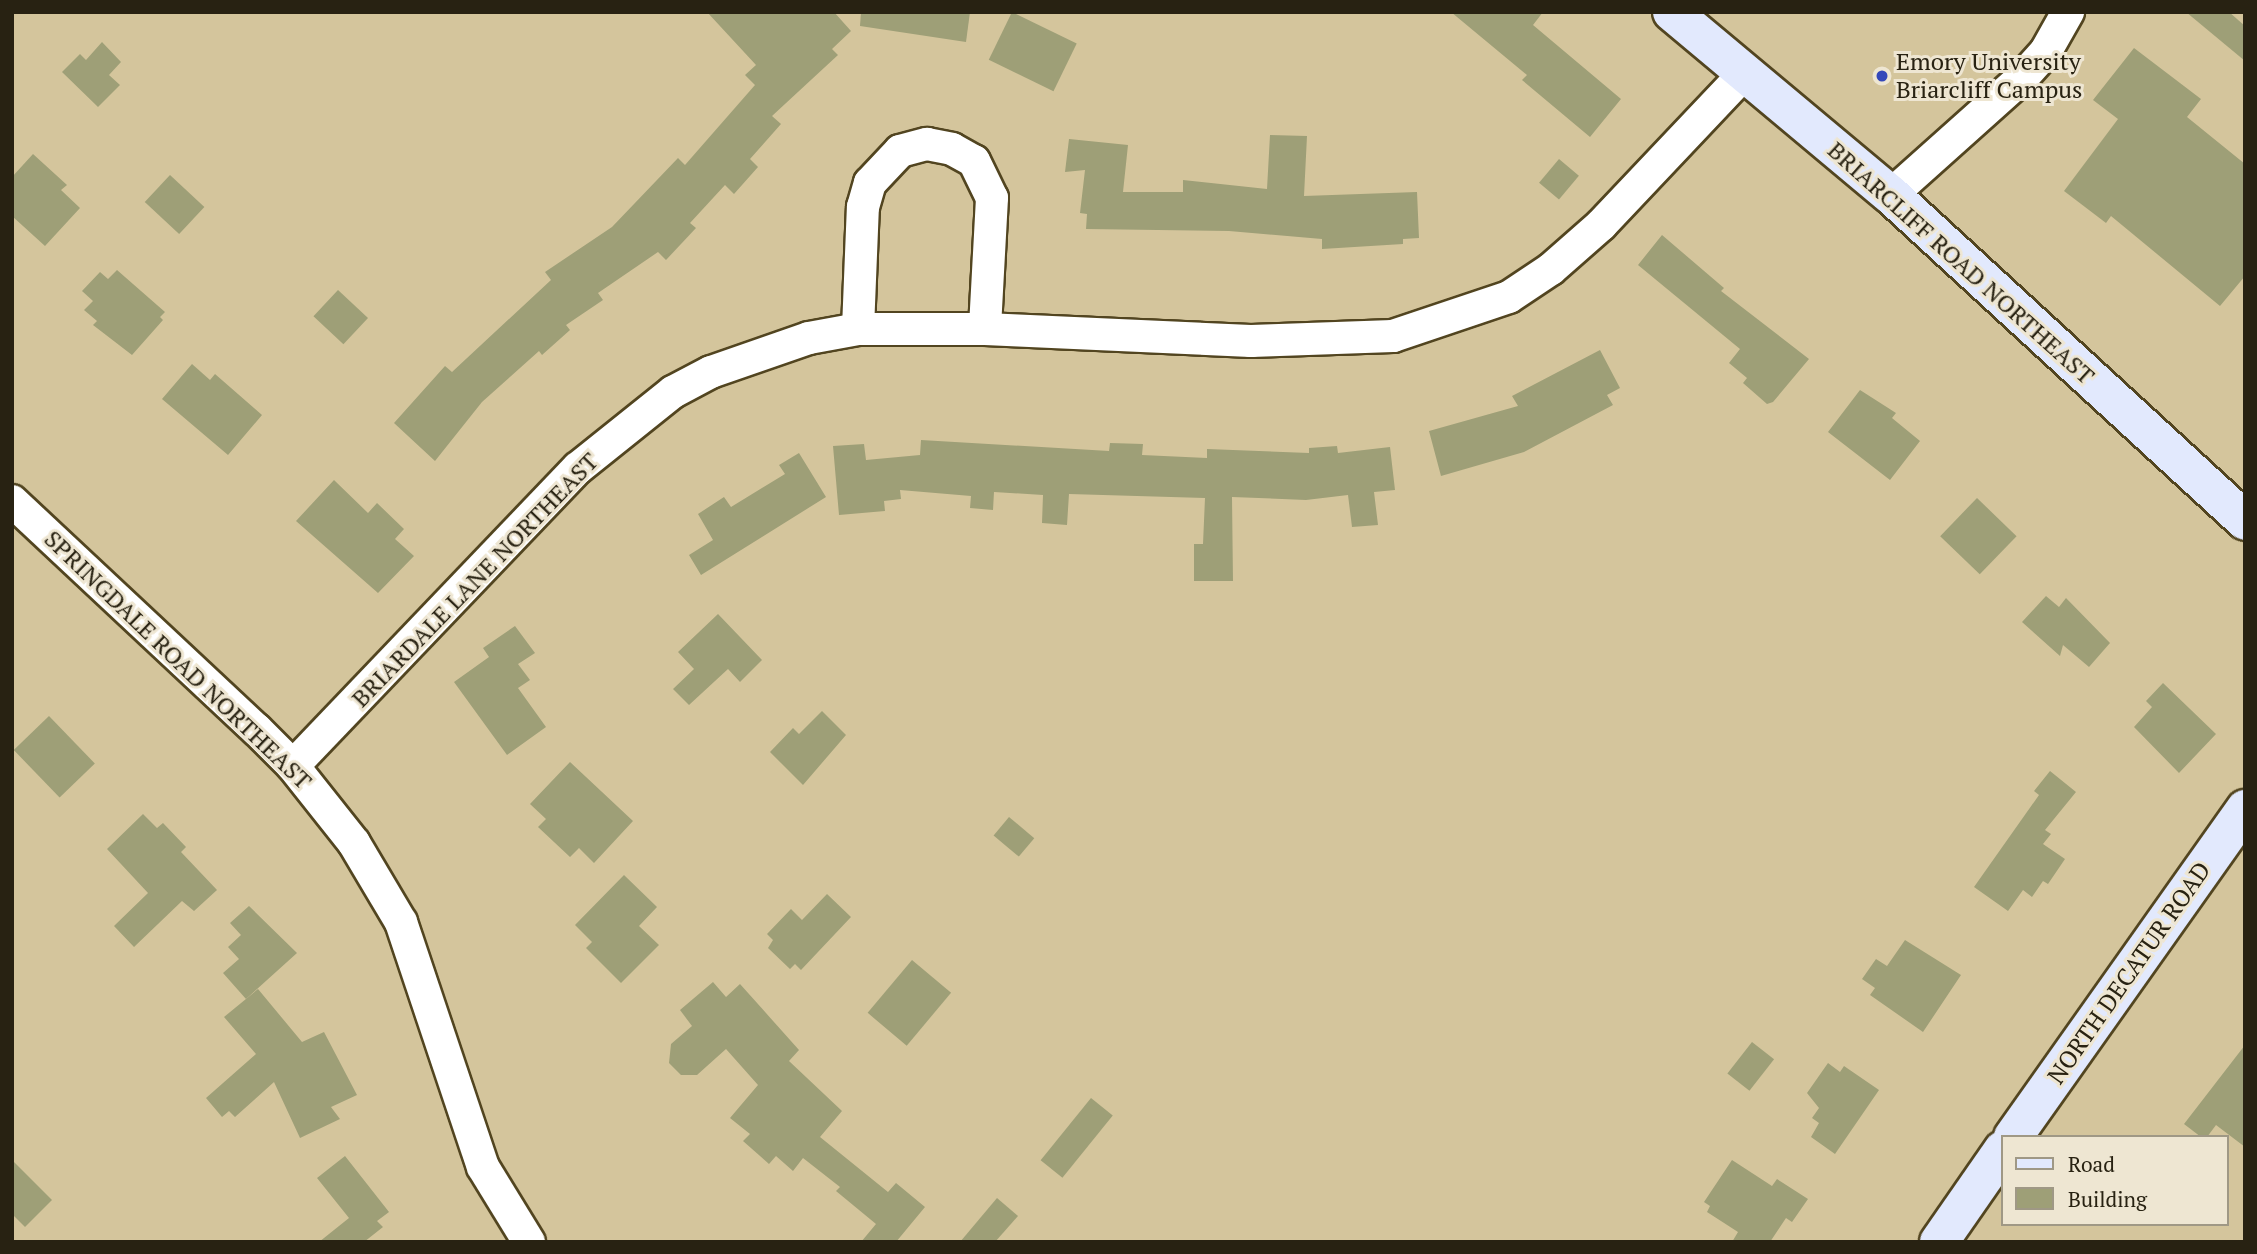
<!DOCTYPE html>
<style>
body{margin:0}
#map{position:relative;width:2257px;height:1254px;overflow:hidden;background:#d4c59c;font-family:"PT Serif",serif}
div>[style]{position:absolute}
.building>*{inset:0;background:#9e9f77;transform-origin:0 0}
.roads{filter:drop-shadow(2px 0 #524520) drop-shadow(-2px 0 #524520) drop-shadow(0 2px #524520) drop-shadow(0 -2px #524520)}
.minor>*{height:32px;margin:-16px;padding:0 16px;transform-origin:16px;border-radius:16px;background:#fff}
.secondary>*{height:38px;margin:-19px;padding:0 19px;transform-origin:19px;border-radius:19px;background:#e2e9fd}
.dots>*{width:19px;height:19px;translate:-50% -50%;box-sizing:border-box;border:4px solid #eee6d2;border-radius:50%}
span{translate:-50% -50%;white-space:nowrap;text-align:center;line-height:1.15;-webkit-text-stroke:6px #eee6d2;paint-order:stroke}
.poi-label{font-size:24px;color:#282212}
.left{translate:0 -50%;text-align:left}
.street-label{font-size:24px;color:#282212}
.frame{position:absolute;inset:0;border:14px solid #282212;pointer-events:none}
.legend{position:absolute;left:2001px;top:1135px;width:228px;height:91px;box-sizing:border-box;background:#eee6d2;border:2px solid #9f9885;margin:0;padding:9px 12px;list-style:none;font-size:21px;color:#282212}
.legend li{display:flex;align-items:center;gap:14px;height:35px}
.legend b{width:35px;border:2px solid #9f9885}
</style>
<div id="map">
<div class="building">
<i style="clip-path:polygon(707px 12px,834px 12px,851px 31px,832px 49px,838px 55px,772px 116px,781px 124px,750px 159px,758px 167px,734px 194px,725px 185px,690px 223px,696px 228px,666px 260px,658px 252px,598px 293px,603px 300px,566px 325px,570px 330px,542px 355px,539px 351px,482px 402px,435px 461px,394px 423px,445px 366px,452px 372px,551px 280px,545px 272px,612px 227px,678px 158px,685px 165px,755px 85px,745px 75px,756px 65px)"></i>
<i style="clip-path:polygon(861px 12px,970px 12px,966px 42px,860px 26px)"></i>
<i style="left:1012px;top:12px;width:72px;height:53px;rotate:26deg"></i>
<i style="clip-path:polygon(1451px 12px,1543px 12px,1533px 25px,1621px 99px,1590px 137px,1522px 80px,1527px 75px)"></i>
<i style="clip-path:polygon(2186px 12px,2229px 12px,2245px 26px,2245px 61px)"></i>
<i style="clip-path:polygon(102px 42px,121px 62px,109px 75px,120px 85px,98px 107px,62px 72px,80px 54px,86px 60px)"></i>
<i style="clip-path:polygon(2134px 48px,2201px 99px,2187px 117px,2245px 164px,2245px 276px,2220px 306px,2111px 216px,2106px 223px,2064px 191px,2118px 119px,2093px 100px)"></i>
<i style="clip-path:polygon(1270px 135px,1307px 136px,1304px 196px,1417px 192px,1419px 238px,1403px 239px,1403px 244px,1322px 249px,1322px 239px,1229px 231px,1086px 229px,1087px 214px,1080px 213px,1085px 170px,1065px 172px,1069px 139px,1128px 145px,1123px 192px,1183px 192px,1183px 180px,1267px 189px)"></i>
<i style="clip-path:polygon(33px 154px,67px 185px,61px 190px,80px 208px,45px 246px,12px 216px,12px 177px)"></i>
<i style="left:1559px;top:159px;width:26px;height:31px;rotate:40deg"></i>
<i style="left:170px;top:175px;width:47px;height:37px;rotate:43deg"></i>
<i style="clip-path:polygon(1662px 235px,1724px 288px,1721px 291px,1809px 359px,1773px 402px,1767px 404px,1743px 383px,1747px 378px,1729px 363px,1740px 349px,1638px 265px)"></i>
<i style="clip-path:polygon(117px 270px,165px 312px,160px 317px,163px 320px,132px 355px,93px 325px,97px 321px,84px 310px,93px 301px,82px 291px,100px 272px,108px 279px)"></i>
<i style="left:338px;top:290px;width:41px;height:36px;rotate:43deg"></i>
<i style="clip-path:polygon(1600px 350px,1620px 388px,1607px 395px,1613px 405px,1524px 452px,1441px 476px,1429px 431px,1518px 406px,1512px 396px)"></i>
<i style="clip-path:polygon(192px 364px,210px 380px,215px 374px,262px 415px,228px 455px,162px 399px)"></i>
<i style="clip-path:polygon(1860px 390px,1896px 413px,1892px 418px,1920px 441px,1890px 480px,1828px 432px)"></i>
<i style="clip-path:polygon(921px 440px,1109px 451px,1110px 443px,1143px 444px,1142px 455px,1207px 458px,1207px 449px,1309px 453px,1309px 448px,1337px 446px,1338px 453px,1390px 447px,1395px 490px,1374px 492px,1378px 525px,1352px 527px,1348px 495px,1306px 500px,1232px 497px,1233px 581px,1194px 581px,1194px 544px,1203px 544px,1205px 498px,1069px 494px,1067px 525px,1042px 523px,1043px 495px,994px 492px,993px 510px,970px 508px,971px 496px,900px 490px,901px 499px,884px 501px,885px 511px,839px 515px,833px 446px,864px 444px,866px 460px,920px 455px)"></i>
<i style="clip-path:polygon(799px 453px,826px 497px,701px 575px,689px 555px,713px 540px,698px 514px,724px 497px,731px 507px,785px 474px,779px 465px)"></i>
<i style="clip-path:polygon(334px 480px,368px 513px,377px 503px,404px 529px,395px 539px,414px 556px,378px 593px,296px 521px)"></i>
<i style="left:1977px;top:498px;width:55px;height:53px;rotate:44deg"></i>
<i style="clip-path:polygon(2046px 596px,2059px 607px,2066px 598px,2110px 643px,2089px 667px,2063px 645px,2060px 656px,2022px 622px)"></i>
<i style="clip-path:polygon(718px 614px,762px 660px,740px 682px,728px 669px,689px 705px,673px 689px,694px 669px,678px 652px)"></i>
<i style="clip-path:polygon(515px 626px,535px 653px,518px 664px,530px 680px,518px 688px,546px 727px,507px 755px,454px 682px,489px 657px,483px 648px)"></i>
<i style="clip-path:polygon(2163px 683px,2216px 734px,2179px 773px,2134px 727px,2152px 707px,2146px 701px)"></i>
<i style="clip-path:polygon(822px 711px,846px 735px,803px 785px,770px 752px,793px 728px,799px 734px)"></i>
<i style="left:49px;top:716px;width:66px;height:49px;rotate:46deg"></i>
<i style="clip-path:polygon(570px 762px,633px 821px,594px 863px,579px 848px,570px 857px,538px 827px,546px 819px,530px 804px)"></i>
<i style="clip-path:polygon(2050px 771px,2076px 792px,2045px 830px,2051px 834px,2043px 844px,2065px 859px,2048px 884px,2043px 881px,2032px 897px,2023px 890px,2008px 911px,1974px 887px,2039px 795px,2034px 791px)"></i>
<i style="clip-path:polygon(143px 814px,157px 828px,163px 823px,186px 847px,181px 852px,217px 890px,194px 911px,182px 901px,134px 947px,114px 926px,148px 893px,107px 849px)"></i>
<i style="left:1009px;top:817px;width:33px;height:24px;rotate:40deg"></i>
<i style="clip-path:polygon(624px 875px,657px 907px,639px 926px,659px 945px,621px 983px,586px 948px,592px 942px,575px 925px)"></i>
<i style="clip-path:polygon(827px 894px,851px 917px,801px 970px,795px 964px,790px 969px,768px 948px,773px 940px,767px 934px,791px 909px,802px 920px)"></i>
<i style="clip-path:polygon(249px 906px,297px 953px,246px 999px,223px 973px,239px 959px,228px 947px,241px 935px,230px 923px)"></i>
<i style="clip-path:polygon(1905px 940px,1961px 975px,1923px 1032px,1870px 995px,1875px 988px,1862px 979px,1876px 959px,1887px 966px)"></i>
<i style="left:912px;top:960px;width:51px;height:69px;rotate:40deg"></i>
<i style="clip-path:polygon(713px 982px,726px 997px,740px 984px,799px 1050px,789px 1061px,842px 1111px,820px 1137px,888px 1192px,896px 1183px,925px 1207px,896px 1242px,861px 1242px,876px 1224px,836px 1191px,840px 1187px,803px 1158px,793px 1171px,776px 1156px,769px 1164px,743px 1141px,750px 1134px,730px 1118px,758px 1085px,726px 1049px,697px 1075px,681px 1075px,669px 1063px,671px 1044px,692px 1026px,680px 1010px)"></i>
<i style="clip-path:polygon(258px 989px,302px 1042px,324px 1032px,357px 1095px,331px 1107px,340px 1119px,300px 1138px,274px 1082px,235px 1117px,229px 1111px,222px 1117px,206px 1098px,256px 1054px,224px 1017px)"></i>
<i style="left:1752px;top:1042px;width:28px;height:40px;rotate:38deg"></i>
<i style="clip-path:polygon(2245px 1045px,2245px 1147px,2216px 1125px,2207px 1137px,2201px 1137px,2184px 1124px)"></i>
<i style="clip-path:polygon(1828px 1063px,1840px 1072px,1844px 1066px,1879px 1090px,1835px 1154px,1811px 1137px,1819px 1123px,1812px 1118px,1819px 1108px,1807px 1093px)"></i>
<i style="left:1091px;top:1098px;width:28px;height:80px;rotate:39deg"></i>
<i style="clip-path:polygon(345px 1156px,389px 1212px,377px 1221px,383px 1227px,364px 1242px,319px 1242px,349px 1218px,317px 1178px)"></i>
<i style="clip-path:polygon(12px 1160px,52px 1200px,25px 1227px,12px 1214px)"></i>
<i style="clip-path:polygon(1732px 1160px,1772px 1186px,1777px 1179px,1808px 1199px,1792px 1222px,1786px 1218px,1770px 1242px,1732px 1242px,1738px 1232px,1707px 1212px,1710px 1206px,1704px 1202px)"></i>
<i style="clip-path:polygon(997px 1198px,1018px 1216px,995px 1242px,960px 1242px)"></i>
</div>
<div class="roads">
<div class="minor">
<i style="left:1891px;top:195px;width:176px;rotate:-41.8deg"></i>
<i style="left:2022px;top:78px;width:36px;rotate:-48deg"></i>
<i style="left:2046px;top:51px;width:45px;rotate:-60.6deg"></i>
<i style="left:858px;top:329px;width:122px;rotate:-87.7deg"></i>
<i style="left:863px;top:207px;width:25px;rotate:-74deg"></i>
<i style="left:870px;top:183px;width:44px;rotate:-46.8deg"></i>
<i style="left:900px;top:151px;width:28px;rotate:-15deg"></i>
<i style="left:927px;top:144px;width:25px;rotate:11deg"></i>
<i style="left:952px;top:149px;width:25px;rotate:29deg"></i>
<i style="left:974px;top:161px;width:41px;rotate:64.1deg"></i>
<i style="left:992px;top:198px;width:131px;rotate:93.1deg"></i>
<i style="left:12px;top:501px;width:334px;rotate:43.1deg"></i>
<i style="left:256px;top:729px;width:52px;rotate:45deg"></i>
<i style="left:293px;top:766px;width:98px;rotate:51.6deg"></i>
<i style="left:354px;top:843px;width:92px;rotate:59.3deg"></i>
<i style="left:401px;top:922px;width:258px;rotate:71.5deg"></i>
<i style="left:483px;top:1167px;width:88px;rotate:58.5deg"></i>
<i style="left:293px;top:766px;width:412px;rotate:-46.3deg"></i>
<i style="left:578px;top:468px;width:122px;rotate:-38.7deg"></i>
<i style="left:673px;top:392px;width:43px;rotate:-27.8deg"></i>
<i style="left:711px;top:372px;width:104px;rotate:-19.1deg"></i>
<i style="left:809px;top:338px;width:50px;rotate:-10.4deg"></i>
<i style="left:858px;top:329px;width:127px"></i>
<i style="left:985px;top:329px;width:266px;rotate:2.6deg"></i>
<i style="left:1251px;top:341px;width:142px;rotate:-2deg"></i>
<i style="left:1393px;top:336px;width:122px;rotate:-18.6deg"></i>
<i style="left:1509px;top:297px;width:50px;rotate:-33.7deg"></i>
<i style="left:1551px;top:269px;width:67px;rotate:-41.3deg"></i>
<i style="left:1601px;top:225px;width:208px;rotate:-46.6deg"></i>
</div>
<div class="secondary">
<i style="left:1672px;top:12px;width:285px;rotate:39.9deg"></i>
<i style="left:1891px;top:195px;width:481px;rotate:42.6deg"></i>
<i style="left:2013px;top:1137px;width:402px;rotate:-54.7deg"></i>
<i style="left:1939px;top:1242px;width:112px;rotate:-55.2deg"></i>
</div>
</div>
<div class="dots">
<i style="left:1882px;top:76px;background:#3448ba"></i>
</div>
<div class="poi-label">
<span class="left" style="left:1896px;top:76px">Emory University<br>Briarcliff Campus</span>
</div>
<div class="street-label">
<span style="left:1961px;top:263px;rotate:42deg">BRIARCLIFF ROAD NORTHEAST</span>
<span style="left:475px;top:580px;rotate:-46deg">BRIARDALE LANE NORTHEAST</span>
<span style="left:178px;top:660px;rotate:44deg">SPRINGDALE ROAD NORTHEAST</span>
<span style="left:2129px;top:973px;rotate:-55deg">NORTH DECATUR ROAD</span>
</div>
<div class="frame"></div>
<ul class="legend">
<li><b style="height:9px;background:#e2e9fd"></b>Road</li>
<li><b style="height:19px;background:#9e9f77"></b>Building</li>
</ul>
</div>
